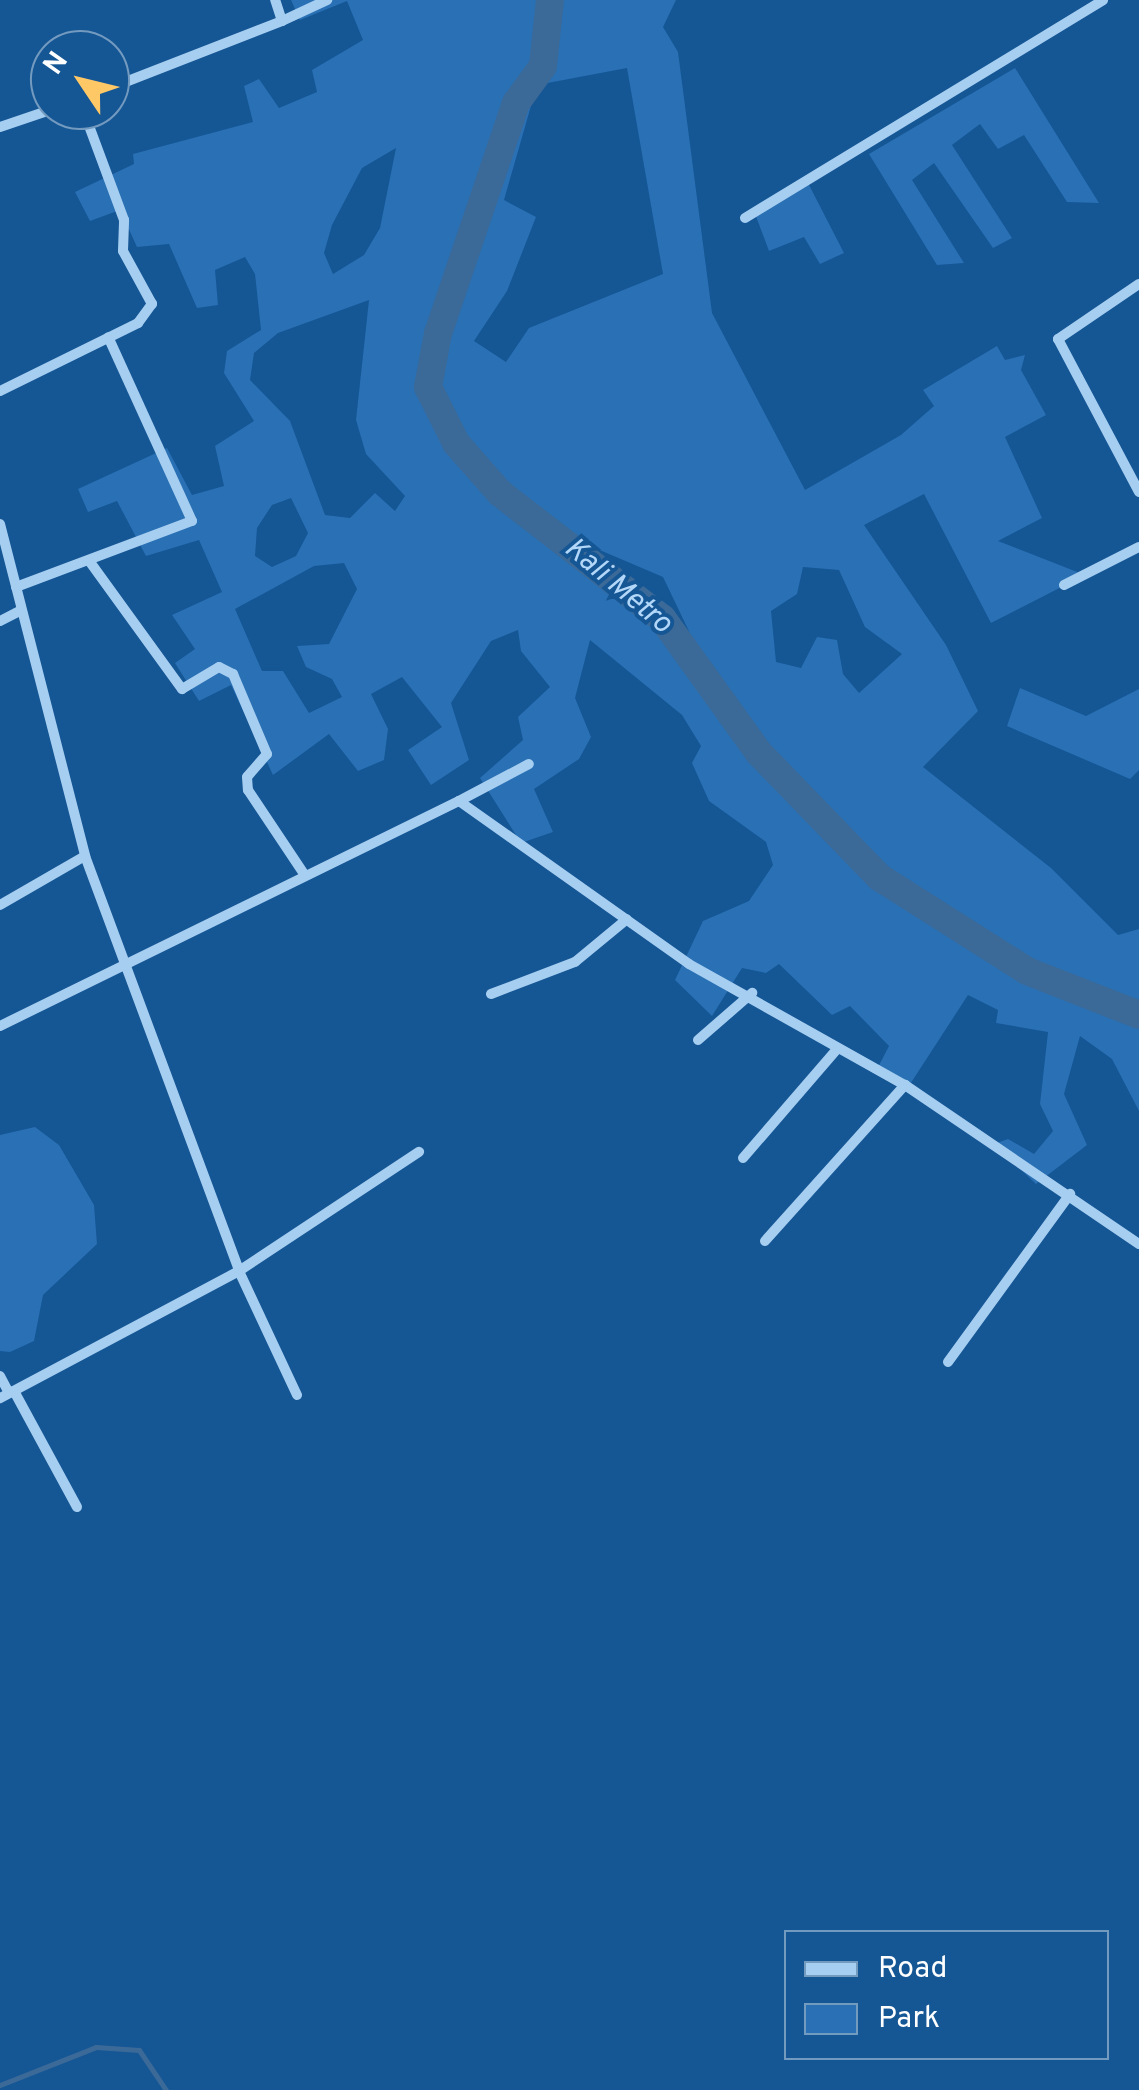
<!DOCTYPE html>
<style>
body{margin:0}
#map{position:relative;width:1139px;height:2090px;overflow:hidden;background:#155695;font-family:Overpass,sans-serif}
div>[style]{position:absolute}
.green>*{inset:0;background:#2970b4}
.stream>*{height:5px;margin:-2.5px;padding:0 2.5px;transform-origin:2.5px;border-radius:2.5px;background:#3c6a98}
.river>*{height:28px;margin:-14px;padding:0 14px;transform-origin:14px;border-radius:14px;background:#3c6a98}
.minor>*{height:10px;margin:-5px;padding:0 5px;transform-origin:5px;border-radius:5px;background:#a6cef1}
span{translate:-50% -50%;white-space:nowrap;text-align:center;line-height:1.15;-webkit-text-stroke:8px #155695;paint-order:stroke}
.water-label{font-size:30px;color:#b2d7f8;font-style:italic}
.legend{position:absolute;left:784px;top:1930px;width:325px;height:130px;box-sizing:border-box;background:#155695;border:2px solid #739abf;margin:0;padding:12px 18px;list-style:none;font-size:30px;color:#fff}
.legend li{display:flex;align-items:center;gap:20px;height:50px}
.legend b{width:50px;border:2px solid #739abf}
.north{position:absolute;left:30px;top:30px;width:100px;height:100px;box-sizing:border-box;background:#155695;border:2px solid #739abf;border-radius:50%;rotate:305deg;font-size:28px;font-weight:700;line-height:40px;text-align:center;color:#fff}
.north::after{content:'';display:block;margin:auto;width:35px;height:45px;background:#ffc867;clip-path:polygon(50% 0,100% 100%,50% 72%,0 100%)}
</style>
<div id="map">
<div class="green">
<i style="clip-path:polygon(evenodd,291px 0,676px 0,663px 27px,678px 52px,712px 313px,805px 490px,901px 435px,934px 406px,923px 390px,997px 346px,1005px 360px,1025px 355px,1021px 370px,1046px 415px,1005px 437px,1042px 518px,998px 541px,1085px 575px,991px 623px,924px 494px,864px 525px,946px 645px,978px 711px,923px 767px,1051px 868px,1118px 935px,1139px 929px,1139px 1111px,1112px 1059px,1080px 1036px,1064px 1094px,1087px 1145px,1036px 1184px,994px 1144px,1008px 1139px,1034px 1154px,1053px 1131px,1040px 1104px,1048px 1032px,996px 1023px,998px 1010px,968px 995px,905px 1092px,876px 1071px,889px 1046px,850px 1006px,832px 1015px,779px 964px,766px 973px,742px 968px,712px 1016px,675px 980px,703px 921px,749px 901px,773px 865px,766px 842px,709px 801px,692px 763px,701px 746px,682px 715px,590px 640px,575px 698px,591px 737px,579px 759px,534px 789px,553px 832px,521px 843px,480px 778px,523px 740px,518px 717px,550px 687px,521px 651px,518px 630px,491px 641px,451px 703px,469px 760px,431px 785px,408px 750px,442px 727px,402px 677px,371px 694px,388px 729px,384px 760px,358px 771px,329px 734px,273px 775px,231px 685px,199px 701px,175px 663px,195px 649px,172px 615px,222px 592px,199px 540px,146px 556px,117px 501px,88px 512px,78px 489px,167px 448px,192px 495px,224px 486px,215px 446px,254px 421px,224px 373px,227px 351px,261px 330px,255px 274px,245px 257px,215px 270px,218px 305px,197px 308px,169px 244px,137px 247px,120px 210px,90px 221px,75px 192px,134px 164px,133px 154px,253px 122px,244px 86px,259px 79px,279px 108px,317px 92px,312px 70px,363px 40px,347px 1px,300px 20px,291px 0,627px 68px,663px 274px,529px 328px,506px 362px,474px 341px,507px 291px,536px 217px,504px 200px,537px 85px,627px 68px,291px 0,396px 148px,380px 228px,364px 255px,333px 274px,324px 253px,332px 225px,362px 168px,396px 148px,291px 0,369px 300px,356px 420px,366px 454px,405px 496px,395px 511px,375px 493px,350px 518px,325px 515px,290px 421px,250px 380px,254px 353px,278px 333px,369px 300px,291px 0,291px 498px,308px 533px,296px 556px,272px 567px,255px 556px,257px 528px,272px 505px,291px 498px,291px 0,555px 531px,663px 577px,707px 669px,662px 618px,555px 531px,291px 0,344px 563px,357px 589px,329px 644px,297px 646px,306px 667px,332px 679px,342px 697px,309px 713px,283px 671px,262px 671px,235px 609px,314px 566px,344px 563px,291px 0,803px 567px,839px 570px,865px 627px,902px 654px,859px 693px,843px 674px,837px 640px,817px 637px,801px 668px,776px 662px,771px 611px,797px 594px,803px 567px)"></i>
<i style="clip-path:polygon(1015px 68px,1099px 203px,1067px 202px,1024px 135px,998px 149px,980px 124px,952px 145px,1012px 238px,993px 248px,934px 163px,912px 180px,964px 263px,937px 265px,869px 154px)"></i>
<i style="clip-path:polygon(807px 181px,844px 253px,820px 264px,804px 237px,769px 251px,754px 211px)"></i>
<i style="clip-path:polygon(1020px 688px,1086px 716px,1139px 689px,1139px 770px,1130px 779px,1007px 726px)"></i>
<i style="clip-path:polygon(35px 1127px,59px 1145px,94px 1205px,97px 1244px,43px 1295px,34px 1341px,10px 1352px,0 1351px,0 1135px)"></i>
</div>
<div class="stream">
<i style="left:0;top:2085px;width:103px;rotate:-21.6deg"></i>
<i style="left:96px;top:2047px;width:43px;rotate:4deg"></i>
<i style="left:139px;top:2050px;width:48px;rotate:56deg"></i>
</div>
<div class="river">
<i style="left:550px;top:0;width:66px;rotate:96.1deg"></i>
<i style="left:543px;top:66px;width:46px;rotate:126.1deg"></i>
<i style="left:516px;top:103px;width:243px;rotate:108.7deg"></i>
<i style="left:438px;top:333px;width:55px;rotate:100.5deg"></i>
<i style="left:428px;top:387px;width:63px;rotate:63.4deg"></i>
<i style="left:456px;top:443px;width:67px;rotate:48.7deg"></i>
<i style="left:500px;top:493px;width:205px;rotate:37.7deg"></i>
<i style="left:662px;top:618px;width:166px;rotate:54.3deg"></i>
<i style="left:759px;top:753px;width:173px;rotate:45.9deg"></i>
<i style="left:879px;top:877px;width:175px;rotate:32.4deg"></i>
<i style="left:1027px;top:971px;width:120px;rotate:21.4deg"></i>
</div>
<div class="minor">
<i style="left:282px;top:21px;width:50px;rotate:-25deg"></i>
<i style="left:110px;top:88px;width:185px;rotate:-21.3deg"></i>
<i style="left:282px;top:21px;width:22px;rotate:-108deg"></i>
<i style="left:0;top:127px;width:53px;rotate:-18.8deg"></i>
<i style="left:745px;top:218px;width:419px;rotate:-31.3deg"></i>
<i style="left:1139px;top:284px;width:98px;rotate:145.8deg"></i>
<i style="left:1058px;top:339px;width:173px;rotate:62.1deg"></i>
<i style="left:0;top:391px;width:154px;rotate:-26.2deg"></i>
<i style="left:138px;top:323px;width:24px;rotate:-54deg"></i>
<i style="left:152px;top:304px;width:60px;rotate:-118.7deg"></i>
<i style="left:123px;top:251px;width:31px;rotate:-88deg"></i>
<i style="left:124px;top:220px;width:117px;rotate:-110.4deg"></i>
<i style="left:0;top:524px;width:343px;rotate:75.6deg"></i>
<i style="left:85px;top:856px;width:443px;rotate:69.6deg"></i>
<i style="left:239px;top:1271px;width:271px;rotate:152deg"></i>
<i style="left:90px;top:562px;width:157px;rotate:54.1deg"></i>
<i style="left:182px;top:689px;width:43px;rotate:-30.7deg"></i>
<i style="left:219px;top:667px;width:16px;rotate:27deg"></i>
<i style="left:233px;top:674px;width:87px;rotate:67deg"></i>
<i style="left:267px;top:754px;width:30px;rotate:131deg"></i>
<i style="left:247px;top:777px;width:13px;rotate:86deg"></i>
<i style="left:248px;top:790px;width:101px;rotate:56.3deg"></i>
<i style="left:1064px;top:585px;width:84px;rotate:-26.9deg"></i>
<i style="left:16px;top:587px;width:188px;rotate:-20.6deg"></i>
<i style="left:192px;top:521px;width:202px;rotate:-114.5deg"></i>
<i style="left:0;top:621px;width:22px;rotate:-27deg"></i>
<i style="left:459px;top:801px;width:79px;rotate:-27.9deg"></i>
<i style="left:0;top:905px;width:98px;rotate:-30deg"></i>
<i style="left:491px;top:994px;width:90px;rotate:-20.9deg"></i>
<i style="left:575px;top:962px;width:67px;rotate:-39.6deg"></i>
<i style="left:0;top:1026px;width:511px;rotate:-26.11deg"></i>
<i style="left:459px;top:801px;width:282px;rotate:35.3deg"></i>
<i style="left:689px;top:964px;width:248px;rotate:29.3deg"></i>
<i style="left:905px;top:1085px;width:283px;rotate:34.2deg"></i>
<i style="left:698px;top:1040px;width:72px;rotate:-41deg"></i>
<i style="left:743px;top:1158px;width:145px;rotate:-49.2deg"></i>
<i style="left:765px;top:1241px;width:210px;rotate:-48.1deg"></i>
<i style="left:948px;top:1362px;width:208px;rotate:-54deg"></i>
<i style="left:0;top:1376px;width:19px;rotate:62deg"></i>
<i style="left:14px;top:1391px;width:132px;rotate:61.5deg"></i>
<i style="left:297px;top:1395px;width:137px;rotate:-115.1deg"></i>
<i style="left:239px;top:1271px;width:216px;rotate:-33.5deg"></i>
</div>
<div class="water-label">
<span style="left:617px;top:587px;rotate:40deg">Kali Metro</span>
</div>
<ul class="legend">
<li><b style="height:12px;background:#a6cef1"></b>Road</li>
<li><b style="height:28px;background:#2970b4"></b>Park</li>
</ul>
<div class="north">N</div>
</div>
